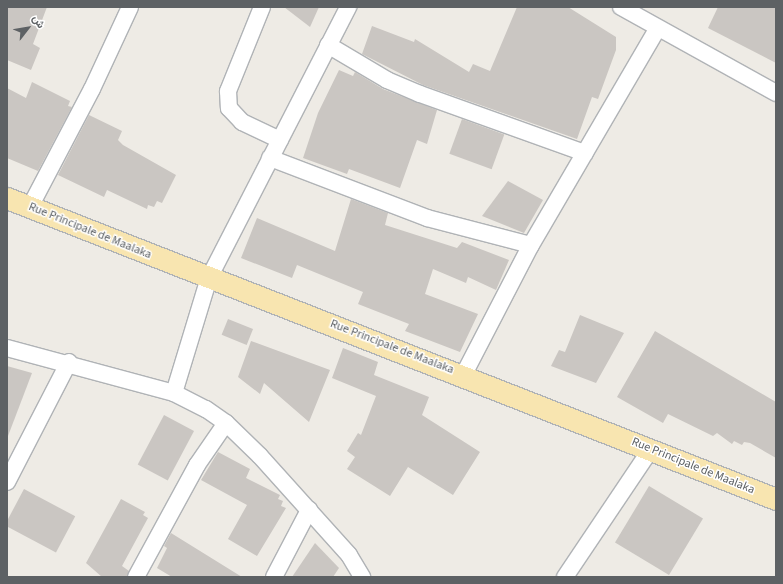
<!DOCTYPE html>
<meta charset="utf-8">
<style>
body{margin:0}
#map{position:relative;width:783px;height:584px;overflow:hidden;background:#eeebe5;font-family:"Source Sans 3",Vazirmatn,sans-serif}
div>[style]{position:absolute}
.building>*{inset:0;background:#cac6c2;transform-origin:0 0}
.roads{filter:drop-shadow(1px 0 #b0b3b6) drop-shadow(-1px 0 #b0b3b6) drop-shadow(0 1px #b0b3b6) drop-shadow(0 -1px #b0b3b6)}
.minor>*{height:16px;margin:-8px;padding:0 8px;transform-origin:8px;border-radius:8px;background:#fff}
.major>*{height:21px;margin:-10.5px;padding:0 10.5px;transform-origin:10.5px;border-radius:10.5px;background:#f8e5b0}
span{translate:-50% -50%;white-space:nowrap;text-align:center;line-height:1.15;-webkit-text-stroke:3px #fff;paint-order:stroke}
.street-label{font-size:12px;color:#5d6164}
.frame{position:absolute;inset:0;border:8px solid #5d6164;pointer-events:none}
.north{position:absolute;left:8px;top:8px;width:40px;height:40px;-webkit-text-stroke:3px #fff;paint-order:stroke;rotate:59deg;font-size:11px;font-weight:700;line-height:16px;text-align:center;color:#5d6164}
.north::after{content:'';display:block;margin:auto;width:14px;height:18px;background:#5d6164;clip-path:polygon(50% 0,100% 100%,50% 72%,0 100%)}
</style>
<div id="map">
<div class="building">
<i style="clip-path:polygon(7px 7px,47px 7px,33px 44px,40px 48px,31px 70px,7px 60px)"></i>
<i style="clip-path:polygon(284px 7px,319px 7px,310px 27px)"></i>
<i style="clip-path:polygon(517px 7px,568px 7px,616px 37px,616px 50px,598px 99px,592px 97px,577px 139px,423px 85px,362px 54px,372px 26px,414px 42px,415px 39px,469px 72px,473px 64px,490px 71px)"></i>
<i style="clip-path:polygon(718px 7px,776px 7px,776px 63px,708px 28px)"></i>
<i style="clip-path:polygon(339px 70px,353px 76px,355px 72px,383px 89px,437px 110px,427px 144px,417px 140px,400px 188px,349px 169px,347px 174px,303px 158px,318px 113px)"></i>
<i style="clip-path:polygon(32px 82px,70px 101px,68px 106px,72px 107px,38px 171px,7px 158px,7px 88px,26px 98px)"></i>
<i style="clip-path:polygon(89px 115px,122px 131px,118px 140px,123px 145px,176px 175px,162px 203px,157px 201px,154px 207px,148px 205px,147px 209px,107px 190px,104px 197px,58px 175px)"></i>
<i style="left:462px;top:119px;width:45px;height:37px;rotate:20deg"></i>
<i style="clip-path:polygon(508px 181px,543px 200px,524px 233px,482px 216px)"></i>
<i style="clip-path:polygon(351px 199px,388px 213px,385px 225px,457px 248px,462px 242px,509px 260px,496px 290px,468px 277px,466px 283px,433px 269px,425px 294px,478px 314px,460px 352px,405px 331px,409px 324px,358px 304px,363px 292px,297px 265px,292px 278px,241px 258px,257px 218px,335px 251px)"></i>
<i style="clip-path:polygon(580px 315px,624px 333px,596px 383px,551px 366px,559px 350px,565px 352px)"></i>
<i style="left:228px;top:319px;width:27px;height:17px;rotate:22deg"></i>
<i style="clip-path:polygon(655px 331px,776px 402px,776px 458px,750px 443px,744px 442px,742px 445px,734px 441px,732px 444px,717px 433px,713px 436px,668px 414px,663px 423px,617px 397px)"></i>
<i style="clip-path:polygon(251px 341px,330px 370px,309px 422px,264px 383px,260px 394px,238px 377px)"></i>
<i style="clip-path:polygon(343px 348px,378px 362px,374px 375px,429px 397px,422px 415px,480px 452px,453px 495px,408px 467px,390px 496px,347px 469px,355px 457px,347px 451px,358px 433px,361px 435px,376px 396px,332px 378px)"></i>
<i style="clip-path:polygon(7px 366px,32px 373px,8px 436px,7px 435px)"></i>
<i style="left:164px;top:415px;width:34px;height:56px;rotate:28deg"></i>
<i style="clip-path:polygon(218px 452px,250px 469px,246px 478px,280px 495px,278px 499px,283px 501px,281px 506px,286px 508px,257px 556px,228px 539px,247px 505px,201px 480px)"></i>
<i style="left:649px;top:486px;width:63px;height:66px;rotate:31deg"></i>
<i style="left:24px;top:489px;width:58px;height:41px;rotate:28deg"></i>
<i style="clip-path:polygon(121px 499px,145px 512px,143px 515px,148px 518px,122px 566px,129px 571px,127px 577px,102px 577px,86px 563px)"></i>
<i style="clip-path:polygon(171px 533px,242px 577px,172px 577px,157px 568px,167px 548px,164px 546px)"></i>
<i style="clip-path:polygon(315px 543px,339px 568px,333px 577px,292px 577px)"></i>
</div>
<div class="roads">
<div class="minor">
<i style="left:262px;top:7px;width:91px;rotate:112deg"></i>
<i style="left:228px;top:91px;width:17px;rotate:87deg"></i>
<i style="left:229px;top:108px;width:19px;rotate:47deg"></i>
<i style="left:242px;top:122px;width:42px;rotate:25.3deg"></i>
<i style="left:621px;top:7px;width:177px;rotate:29deg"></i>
<i style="left:328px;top:45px;width:69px;rotate:30.7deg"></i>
<i style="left:387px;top:80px;width:36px;rotate:23deg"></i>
<i style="left:420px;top:94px;width:175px;rotate:19.7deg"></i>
<i style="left:270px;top:158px;width:168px;rotate:20.9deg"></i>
<i style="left:427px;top:218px;width:107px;rotate:14.6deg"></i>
<i style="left:30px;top:207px;width:133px;rotate:-62.3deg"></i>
<i style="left:92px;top:89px;width:90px;rotate:-65.1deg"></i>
<i style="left:7px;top:348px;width:173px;rotate:15.1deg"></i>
<i style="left:174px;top:393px;width:36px;rotate:27deg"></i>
<i style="left:206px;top:409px;width:24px;rotate:35deg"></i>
<i style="left:226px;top:423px;width:47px;rotate:44.1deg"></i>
<i style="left:260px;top:456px;width:133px;rotate:48deg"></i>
<i style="left:349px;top:555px;width:26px;rotate:59deg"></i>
<i style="left:464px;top:374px;width:145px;rotate:-62.6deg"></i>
<i style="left:531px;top:245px;width:251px;rotate:-59.7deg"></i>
<i style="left:174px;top:393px;width:120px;rotate:-73.1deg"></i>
<i style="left:209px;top:278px;width:305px;rotate:-62.8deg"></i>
<i style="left:7px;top:482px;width:135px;rotate:-62.7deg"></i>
<i style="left:136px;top:577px;width:128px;rotate:-61.4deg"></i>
<i style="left:197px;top:465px;width:51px;rotate:-55.4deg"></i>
<i style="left:274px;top:577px;width:76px;rotate:-62.4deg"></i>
<i style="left:565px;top:577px;width:154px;rotate:-56.1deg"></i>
</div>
<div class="major">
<i style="left:7px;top:198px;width:826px;rotate:21.38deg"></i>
</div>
</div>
<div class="street-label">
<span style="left:90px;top:231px;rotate:22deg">Rue Principale de Maalaka</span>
<span style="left:392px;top:347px;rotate:21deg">Rue Principale de Maalaka</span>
<span style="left:693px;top:466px;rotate:22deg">Rue Principale de Maalaka</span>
</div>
<div class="frame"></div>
<div class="north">ش</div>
</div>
